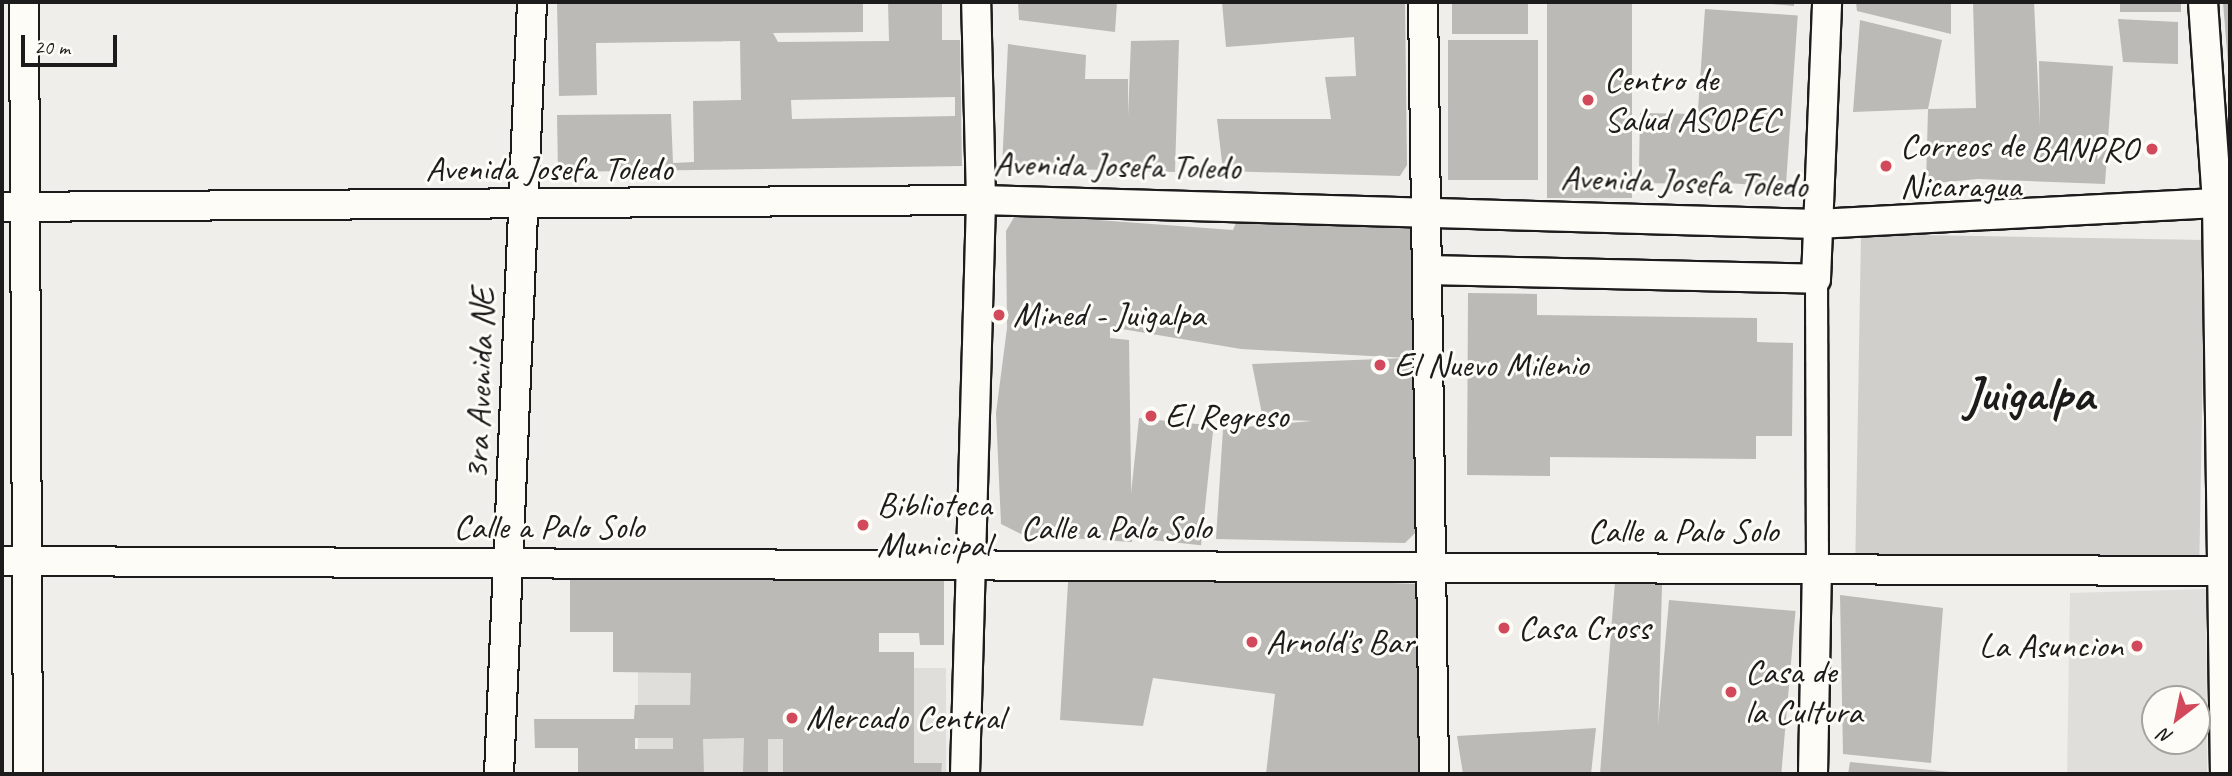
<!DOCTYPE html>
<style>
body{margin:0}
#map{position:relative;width:2232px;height:776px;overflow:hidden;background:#f0eeea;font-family:Caveat,sans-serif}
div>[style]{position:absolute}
.built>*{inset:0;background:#e0deda;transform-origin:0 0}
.green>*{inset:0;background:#d0cfcc;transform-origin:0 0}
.building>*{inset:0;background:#bbbab6;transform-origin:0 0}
.roads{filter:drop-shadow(2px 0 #1c1c1c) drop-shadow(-2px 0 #1c1c1c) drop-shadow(0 2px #1c1c1c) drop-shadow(0 -2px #1c1c1c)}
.pedestrian>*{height:21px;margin:-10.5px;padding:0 10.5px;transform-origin:10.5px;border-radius:10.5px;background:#fdfcf7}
.minor>*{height:28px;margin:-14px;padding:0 14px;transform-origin:14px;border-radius:14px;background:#fdfcf7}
.dots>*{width:19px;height:19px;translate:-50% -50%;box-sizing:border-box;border:4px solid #fdfcf7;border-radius:50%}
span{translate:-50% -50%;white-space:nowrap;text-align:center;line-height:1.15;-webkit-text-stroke:6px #fdfcf7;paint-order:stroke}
.poi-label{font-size:35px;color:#1c1c1c}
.left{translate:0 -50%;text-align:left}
.right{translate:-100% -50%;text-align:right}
.street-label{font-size:35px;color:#1c1c1c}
.town-label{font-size:49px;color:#1c1c1c;font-weight:700}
.frame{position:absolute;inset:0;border:4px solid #1c1c1c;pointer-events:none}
.north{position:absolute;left:2141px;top:685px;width:70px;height:70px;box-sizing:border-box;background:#fdfcf7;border:2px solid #a3a29f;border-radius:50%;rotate:212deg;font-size:19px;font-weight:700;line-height:28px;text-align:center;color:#1c1c1c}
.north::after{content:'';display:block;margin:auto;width:24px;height:32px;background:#d1495b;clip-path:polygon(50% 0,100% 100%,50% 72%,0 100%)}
.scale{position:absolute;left:21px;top:35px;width:96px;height:32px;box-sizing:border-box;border:4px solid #1c1c1c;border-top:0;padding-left:9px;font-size:21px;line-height:24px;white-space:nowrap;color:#1c1c1c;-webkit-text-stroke:5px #fdfcf7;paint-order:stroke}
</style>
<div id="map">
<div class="built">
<i style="clip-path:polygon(evenodd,2206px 589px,2207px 774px,2067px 774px,2070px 593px,2206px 589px,2155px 699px,2197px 699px,2197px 741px,2155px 741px,2155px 699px)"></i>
<i style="left:638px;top:668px;width:308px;height:106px"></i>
</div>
<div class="green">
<i style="left:1861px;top:234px;width:344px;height:324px;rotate:1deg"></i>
</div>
<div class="building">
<i style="clip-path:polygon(evenodd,557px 2px,863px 3px,863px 32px,773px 33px,778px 42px,889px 41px,888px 2px,942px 2px,942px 40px,960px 40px,962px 166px,558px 172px,557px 115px,671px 114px,673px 163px,694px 162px,693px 101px,741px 100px,740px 41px,596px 43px,597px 95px,559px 96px,557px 2px,955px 97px,955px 116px,792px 119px,791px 100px,955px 97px)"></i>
<i style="clip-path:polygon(1018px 2px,1117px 2px,1115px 32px,1019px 20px)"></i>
<i style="clip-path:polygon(1222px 2px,1405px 2px,1407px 165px,1400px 176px,1223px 171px,1217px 119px,1331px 119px,1325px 77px,1356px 76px,1354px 37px,1226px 47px)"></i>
<i style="left:1452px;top:2px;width:76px;height:32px"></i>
<i style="left:1547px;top:2px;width:85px;height:196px"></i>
<i style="clip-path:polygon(1771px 2px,1794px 2px,1794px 6px,1771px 4px)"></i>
<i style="clip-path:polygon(1856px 2px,1951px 2px,1951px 34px,1857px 11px)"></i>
<i style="clip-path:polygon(1973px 2px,2034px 2px,2040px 127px,2039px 61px,2113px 66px,2105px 184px,1978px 179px,1926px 184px,1928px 109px,1976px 108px)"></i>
<i style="left:2120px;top:2px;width:61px;height:10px"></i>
<i style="clip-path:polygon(2223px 2px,2230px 2px,2230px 63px,2228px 64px)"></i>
<i style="left:1705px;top:9px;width:93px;height:172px;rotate:4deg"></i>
<i style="clip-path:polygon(2118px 19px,2178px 22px,2178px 64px,2123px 62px)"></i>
<i style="clip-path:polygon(1860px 20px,1942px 40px,1928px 109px,1853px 112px)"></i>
<i style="clip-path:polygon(1179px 40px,1175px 172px,1002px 167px,1008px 44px,1086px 55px,1085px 79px,1128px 79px,1128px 116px,1131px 41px)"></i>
<i style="left:1538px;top:40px;width:140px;height:90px;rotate:90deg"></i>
<i style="left:1640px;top:113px;width:60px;height:70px;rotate:1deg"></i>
<i style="clip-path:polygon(1016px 214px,1233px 230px,1237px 220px,1415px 227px,1412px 358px,1420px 528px,1405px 543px,1216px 539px,1223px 429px,1312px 421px,1263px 419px,1252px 364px,1407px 358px,1241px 349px,1110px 327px,1110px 338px,1129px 340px,1132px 542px,1023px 535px,1001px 524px,996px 413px,1007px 328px,1006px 231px)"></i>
<i style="clip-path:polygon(1468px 293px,1537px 294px,1537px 315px,1757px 318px,1757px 342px,1793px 343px,1792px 436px,1756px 436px,1756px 459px,1550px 457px,1550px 476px,1467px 475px)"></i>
<i style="left:1139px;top:418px;width:75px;height:120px;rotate:6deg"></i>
<i style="clip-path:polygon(1181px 576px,1420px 584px,1420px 774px,1266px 774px,1275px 694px,1153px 678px,1143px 726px,1060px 720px,1068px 582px)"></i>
<i style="clip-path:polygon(evenodd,570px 579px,944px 580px,944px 645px,920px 645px,919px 633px,879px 633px,879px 652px,914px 652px,914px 763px,942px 763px,941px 774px,783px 774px,783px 739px,768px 739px,768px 772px,743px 772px,744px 738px,703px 739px,704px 774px,578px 774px,578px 748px,535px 748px,534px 719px,634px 719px,635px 705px,690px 705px,691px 673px,613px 672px,613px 632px,570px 632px,570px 579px,635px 738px,673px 738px,673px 749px,635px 749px,635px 738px)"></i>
<i style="clip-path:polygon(1615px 581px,1662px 585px,1657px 774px,1600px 774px)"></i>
<i style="clip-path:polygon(1840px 595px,1943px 608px,1931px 763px,1843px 754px)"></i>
<i style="left:1669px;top:600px;width:127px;height:174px;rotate:5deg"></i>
<i style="clip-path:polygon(1596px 728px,1591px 774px,1463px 774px,1457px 736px)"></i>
<i style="clip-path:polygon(1850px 762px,1951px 772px,1950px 774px,1848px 774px)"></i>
</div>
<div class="roads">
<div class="pedestrian">
<i style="left:1816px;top:279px;width:290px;rotate:89.8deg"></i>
</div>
<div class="minor">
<i style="left:24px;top:2px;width:772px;rotate:89.7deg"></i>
<i style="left:1423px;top:2px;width:772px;rotate:89.18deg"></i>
<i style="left:2203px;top:2px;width:200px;rotate:86deg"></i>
<i style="left:2217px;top:202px;width:572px;rotate:89.2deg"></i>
<i style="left:2px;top:207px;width:979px;rotate:-0.41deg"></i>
<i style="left:981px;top:200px;width:836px;rotate:1.64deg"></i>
<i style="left:1817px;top:224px;width:414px;rotate:-3deg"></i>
<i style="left:1430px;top:270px;width:386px;rotate:1.3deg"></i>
<i style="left:1816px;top:279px;width:277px;rotate:-87.7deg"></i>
<i style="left:2px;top:561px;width:2228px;rotate:0.26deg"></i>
<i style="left:499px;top:774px;width:773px;rotate:-87.55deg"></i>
<i style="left:965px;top:774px;width:574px;rotate:-88.4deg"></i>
<i style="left:981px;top:200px;width:198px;rotate:-91.4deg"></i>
<i style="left:1813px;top:774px;width:205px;rotate:-88.9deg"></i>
</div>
</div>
<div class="dots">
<i style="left:1588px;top:100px;background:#d1495b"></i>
<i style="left:2152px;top:149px;background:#d1495b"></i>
<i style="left:1886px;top:166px;background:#d1495b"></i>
<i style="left:999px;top:315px;background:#d1495b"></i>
<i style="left:1380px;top:365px;background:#d1495b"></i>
<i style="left:1151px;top:416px;background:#d1495b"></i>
<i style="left:863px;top:525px;background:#d1495b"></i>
<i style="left:1504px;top:628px;background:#d1495b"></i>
<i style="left:1252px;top:642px;background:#d1495b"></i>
<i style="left:2137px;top:646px;background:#d1495b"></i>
<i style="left:1731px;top:692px;background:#d1495b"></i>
<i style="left:792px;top:718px;background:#d1495b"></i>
</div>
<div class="poi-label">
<span class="left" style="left:1604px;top:100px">Centro de<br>Salud ASOPEC</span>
<span class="left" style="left:1900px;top:166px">Correos de<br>Nicaragua</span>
<span class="right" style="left:2138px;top:149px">BANPRO</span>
<span class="left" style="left:1013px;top:315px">Mined - Juigalpa</span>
<span class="left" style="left:1394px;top:365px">El Nuevo Milenio</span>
<span class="left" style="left:1165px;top:416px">El Regreso</span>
<span class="left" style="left:877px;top:525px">Biblioteca<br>Municipal</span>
<span class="left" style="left:1518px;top:628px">Casa Cross</span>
<span class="left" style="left:1266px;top:642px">Arnold's Bar</span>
<span class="right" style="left:2123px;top:646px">La Asuncion</span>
<span class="left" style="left:1745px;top:692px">Casa de<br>la Cultura</span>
<span class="left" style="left:806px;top:718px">Mercado Central</span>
</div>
<div class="street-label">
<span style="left:1117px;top:166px;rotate:1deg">Avenida Josefa Toledo</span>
<span style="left:549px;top:169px">Avenida Josefa Toledo</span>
<span style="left:1684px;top:182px;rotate:2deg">Avenida Josefa Toledo</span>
<span style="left:480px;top:384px;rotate:-88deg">3ra Avenida NE</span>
<span style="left:549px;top:527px">Calle a Palo Solo</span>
<span style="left:1116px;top:528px">Calle a Palo Solo</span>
<span style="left:1683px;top:531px">Calle a Palo Solo</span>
</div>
<div class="town-label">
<span style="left:2029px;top:394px">Juigalpa</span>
</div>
<div class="frame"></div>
<div class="north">N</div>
<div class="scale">20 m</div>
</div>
